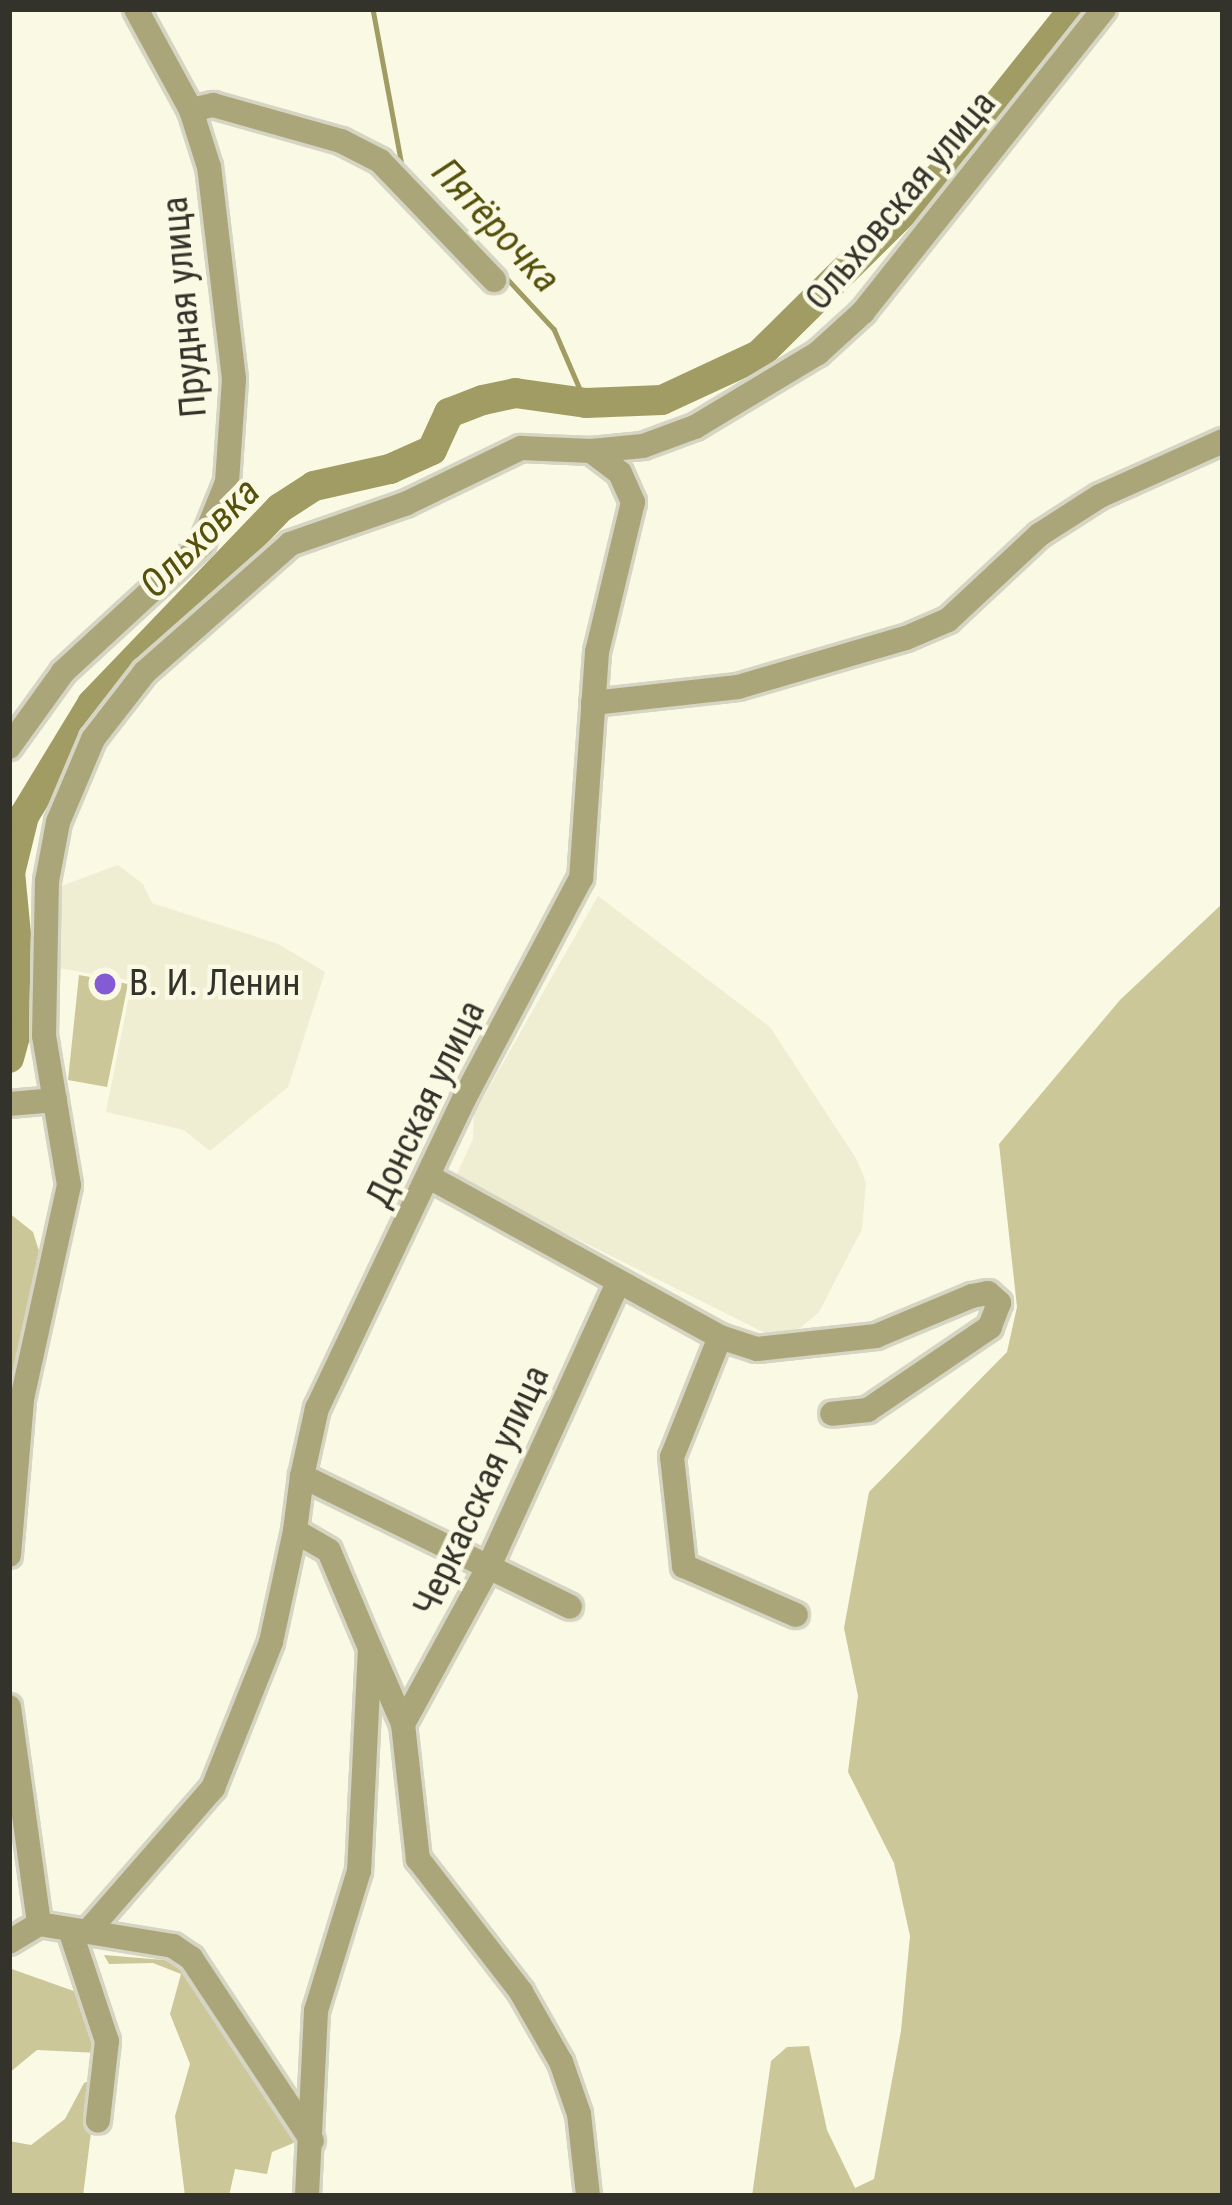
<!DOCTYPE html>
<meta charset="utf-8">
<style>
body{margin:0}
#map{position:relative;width:1232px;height:2205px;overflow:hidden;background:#faf9e4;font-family:"Roboto Condensed",sans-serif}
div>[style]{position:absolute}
.built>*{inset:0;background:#efedd2}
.green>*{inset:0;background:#cbc798}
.stream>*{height:4.5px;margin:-2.25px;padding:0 2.25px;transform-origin:2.25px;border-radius:2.25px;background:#a09c64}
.river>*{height:30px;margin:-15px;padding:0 15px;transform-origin:15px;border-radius:15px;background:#a09c64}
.roads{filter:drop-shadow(3px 0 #d6d5c3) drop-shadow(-3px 0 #d6d5c3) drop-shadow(0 3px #d6d5c3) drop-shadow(0 -3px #d6d5c3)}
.minor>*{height:24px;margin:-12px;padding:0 12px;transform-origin:12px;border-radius:12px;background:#aaa67a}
.dots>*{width:33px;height:33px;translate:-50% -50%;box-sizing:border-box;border:6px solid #faf9e4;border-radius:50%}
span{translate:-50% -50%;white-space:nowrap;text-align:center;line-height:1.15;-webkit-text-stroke:9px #faf9e4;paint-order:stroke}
.street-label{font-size:36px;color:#34332b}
.poi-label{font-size:36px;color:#34332b}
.left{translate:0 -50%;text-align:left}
.water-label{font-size:39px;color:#55500b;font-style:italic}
.frame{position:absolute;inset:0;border:12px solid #34332b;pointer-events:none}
</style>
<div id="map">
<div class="built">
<i style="clip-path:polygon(118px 865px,143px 884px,152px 903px,278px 944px,325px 972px,288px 1087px,210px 1151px,184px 1130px,106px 1112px,132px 981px,53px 967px,53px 889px)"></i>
<i style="clip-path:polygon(598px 896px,770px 1027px,857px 1160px,866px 1183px,862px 1229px,819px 1312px,799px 1329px,767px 1334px,455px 1178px,473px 1139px,474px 1114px)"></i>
</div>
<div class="green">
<i style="clip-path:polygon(1223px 903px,1223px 2196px,752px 2196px,771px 2061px,787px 2047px,809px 2046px,827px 2130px,855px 2188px,874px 2179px,901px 2031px,910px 1936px,894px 1863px,848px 1772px,858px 1696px,844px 1628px,869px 1492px,1007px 1352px,1017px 1307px,999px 1144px,1120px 1000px)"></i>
<i style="clip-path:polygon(79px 975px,128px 984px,107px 1087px,68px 1080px)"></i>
<i style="clip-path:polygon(9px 1213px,33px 1232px,39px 1251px,9px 1390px)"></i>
<i style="clip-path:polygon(104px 1955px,176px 1961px,190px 1973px,231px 2045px,303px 2139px,272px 2152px,267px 2174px,235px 2169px,229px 2196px,185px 2196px,175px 2116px,190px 2064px,170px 2014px,181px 1974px,153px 1963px,109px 1964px)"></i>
<i style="clip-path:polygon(9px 1968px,82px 1994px,99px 2053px,37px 2050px,9px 2073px)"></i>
<i style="clip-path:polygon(98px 2077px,83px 2196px,9px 2196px,9px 2141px,31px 2145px,65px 2119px,84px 2083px)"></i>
</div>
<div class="stream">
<i style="left:373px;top:9px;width:159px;rotate:79.5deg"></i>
<i style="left:402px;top:165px;width:224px;rotate:47.2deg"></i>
<i style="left:554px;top:329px;width:81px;rotate:66.6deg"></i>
</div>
<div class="river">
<i style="left:9px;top:1058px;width:53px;rotate:-74.6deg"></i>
<i style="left:23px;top:1007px;width:135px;rotate:-95.5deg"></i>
<i style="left:10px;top:873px;width:59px;rotate:-76.2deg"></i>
<i style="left:24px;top:816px;width:131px;rotate:-58.7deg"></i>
<i style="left:92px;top:704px;width:272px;rotate:-46.2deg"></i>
<i style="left:280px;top:508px;width:40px;rotate:-32.9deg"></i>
<i style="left:314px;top:486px;width:78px;rotate:-12.6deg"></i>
<i style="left:390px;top:469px;width:46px;rotate:-24.3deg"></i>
<i style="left:432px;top:450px;width:41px;rotate:-65.3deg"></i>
<i style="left:449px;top:413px;width:36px;rotate:-21deg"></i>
<i style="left:483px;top:400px;width:33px;rotate:-12deg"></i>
<i style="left:515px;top:393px;width:72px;rotate:8deg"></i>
<i style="left:586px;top:403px;width:76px;rotate:-2.3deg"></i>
<i style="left:662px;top:400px;width:107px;rotate:-24.9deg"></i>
<i style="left:759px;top:355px;width:259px;rotate:-44.7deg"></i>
<i style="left:943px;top:173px;width:210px;rotate:-51.4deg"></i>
</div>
<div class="roads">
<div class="minor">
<i style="left:191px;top:110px;width:23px;rotate:-13deg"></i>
<i style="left:213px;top:105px;width:133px;rotate:15.7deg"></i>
<i style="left:341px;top:141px;width:44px;rotate:27.1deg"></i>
<i style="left:380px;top:161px;width:165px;rotate:46.2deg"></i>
<i style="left:591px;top:451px;width:52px;rotate:-5.5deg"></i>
<i style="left:643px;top:446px;width:55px;rotate:-20.1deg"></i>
<i style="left:695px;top:427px;width:144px;rotate:-31deg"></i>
<i style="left:818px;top:353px;width:61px;rotate:-42.3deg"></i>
<i style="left:863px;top:312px;width:387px;rotate:-51.5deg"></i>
<i style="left:593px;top:703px;width:146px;rotate:-6.3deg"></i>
<i style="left:738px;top:687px;width:175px;rotate:-16.3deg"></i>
<i style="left:906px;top:638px;width:46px;rotate:-23.2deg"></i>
<i style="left:948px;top:620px;width:125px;rotate:-43deg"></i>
<i style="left:1039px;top:535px;width:72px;rotate:-32.6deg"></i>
<i style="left:1100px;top:496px;width:135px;rotate:-24.1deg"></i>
<i style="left:9px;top:747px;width:92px;rotate:-54.2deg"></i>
<i style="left:63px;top:672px;width:189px;rotate:-42.6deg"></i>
<i style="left:202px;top:544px;width:67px;rotate:-68deg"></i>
<i style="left:227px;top:482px;width:103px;rotate:-86.1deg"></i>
<i style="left:234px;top:379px;width:213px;rotate:-96.7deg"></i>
<i style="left:209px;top:167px;width:60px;rotate:-107.5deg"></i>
<i style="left:191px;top:110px;width:115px;rotate:-118.6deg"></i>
<i style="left:9px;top:1104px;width:46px;rotate:-5deg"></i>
<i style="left:431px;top:1178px;width:330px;rotate:28.8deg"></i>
<i style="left:720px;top:1337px;width:39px;rotate:18deg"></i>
<i style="left:757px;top:1349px;width:120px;rotate:-6.2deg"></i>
<i style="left:876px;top:1336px;width:104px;rotate:-22.6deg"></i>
<i style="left:972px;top:1296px;width:16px;rotate:-11deg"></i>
<i style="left:988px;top:1293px;width:15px;rotate:42deg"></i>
<i style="left:999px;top:1303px;width:26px;rotate:111deg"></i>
<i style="left:990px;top:1327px;width:148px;rotate:145.8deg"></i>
<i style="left:868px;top:1410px;width:36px;rotate:174deg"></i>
<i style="left:720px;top:1337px;width:129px;rotate:111.8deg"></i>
<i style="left:672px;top:1457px;width:110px;rotate:83.7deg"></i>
<i style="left:684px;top:1566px;width:122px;rotate:23.6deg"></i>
<i style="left:302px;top:1476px;width:298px;rotate:26deg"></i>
<i style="left:9px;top:1555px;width:157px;rotate:-85.2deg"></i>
<i style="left:22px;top:1399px;width:219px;rotate:-77.6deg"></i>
<i style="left:69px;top:1185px;width:151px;rotate:-99.5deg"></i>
<i style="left:44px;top:1036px;width:155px;rotate:-88.9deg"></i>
<i style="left:47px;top:881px;width:60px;rotate:-79.4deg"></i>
<i style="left:58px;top:822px;width:90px;rotate:-67.1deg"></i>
<i style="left:93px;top:739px;width:85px;rotate:-52.2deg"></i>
<i style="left:145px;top:672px;width:193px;rotate:-41.4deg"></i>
<i style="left:290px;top:544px;width:122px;rotate:-19.2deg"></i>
<i style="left:405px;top:504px;width:129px;rotate:-25.8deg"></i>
<i style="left:521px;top:448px;width:70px;rotate:2.5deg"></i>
<i style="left:591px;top:451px;width:36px;rotate:37deg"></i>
<i style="left:620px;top:473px;width:32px;rotate:66deg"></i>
<i style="left:633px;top:502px;width:154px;rotate:103.5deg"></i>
<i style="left:597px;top:652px;width:227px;rotate:94deg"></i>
<i style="left:581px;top:878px;width:250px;rotate:117.9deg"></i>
<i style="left:464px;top:1099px;width:342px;rotate:115.4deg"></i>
<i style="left:317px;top:1408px;width:70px;rotate:102.4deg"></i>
<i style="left:302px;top:1476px;width:55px;rotate:97.3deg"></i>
<i style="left:295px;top:1531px;width:39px;rotate:30deg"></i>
<i style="left:329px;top:1551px;width:105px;rotate:67.1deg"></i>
<i style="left:370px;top:1648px;width:223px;rotate:92.8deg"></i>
<i style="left:359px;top:1871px;width:146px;rotate:107.1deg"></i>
<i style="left:316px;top:2011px;width:185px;rotate:92.8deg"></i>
<i style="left:371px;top:1650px;width:81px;rotate:66.6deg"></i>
<i style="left:403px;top:1724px;width:136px;rotate:83.7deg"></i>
<i style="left:418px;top:1859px;width:168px;rotate:52.2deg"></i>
<i style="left:521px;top:1992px;width:81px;rotate:60.3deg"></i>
<i style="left:561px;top:2062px;width:55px;rotate:70.9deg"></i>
<i style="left:579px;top:2114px;width:82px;rotate:83.7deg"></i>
<i style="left:9px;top:1707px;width:219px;rotate:82.1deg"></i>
<i style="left:403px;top:1724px;width:180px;rotate:-61.4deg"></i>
<i style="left:489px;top:1566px;width:311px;rotate:-65.5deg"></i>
<i style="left:70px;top:1930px;width:117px;rotate:71.6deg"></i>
<i style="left:107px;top:2041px;width:80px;rotate:96.5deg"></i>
<i style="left:89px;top:1930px;width:189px;rotate:-48.9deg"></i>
<i style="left:213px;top:1788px;width:157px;rotate:-68.3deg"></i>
<i style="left:271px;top:1642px;width:114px;rotate:-77.8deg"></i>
<i style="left:9px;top:1942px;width:35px;rotate:-31deg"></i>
<i style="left:39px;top:1924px;width:136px;rotate:9.3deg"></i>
<i style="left:173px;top:1946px;width:22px;rotate:34deg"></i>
<i style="left:191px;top:1958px;width:219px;rotate:56.5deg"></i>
</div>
</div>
<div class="dots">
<i style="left:105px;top:984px;background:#845bd5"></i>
</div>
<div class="street-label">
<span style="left:901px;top:201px;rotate:-50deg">Ольховская улица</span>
<span style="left:185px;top:307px;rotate:-95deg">Прудная улица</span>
<span style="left:426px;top:1104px;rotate:-64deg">Донская улица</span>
<span style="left:482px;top:1491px;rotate:-65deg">Черкасская улица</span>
</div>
<div class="poi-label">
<span class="left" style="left:129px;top:984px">В. И. Ленин</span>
</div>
<div class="water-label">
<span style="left:496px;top:226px;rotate:47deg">Пятёрочка</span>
<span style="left:200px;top:538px;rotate:-45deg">Ольховка</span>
</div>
<div class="frame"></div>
</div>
